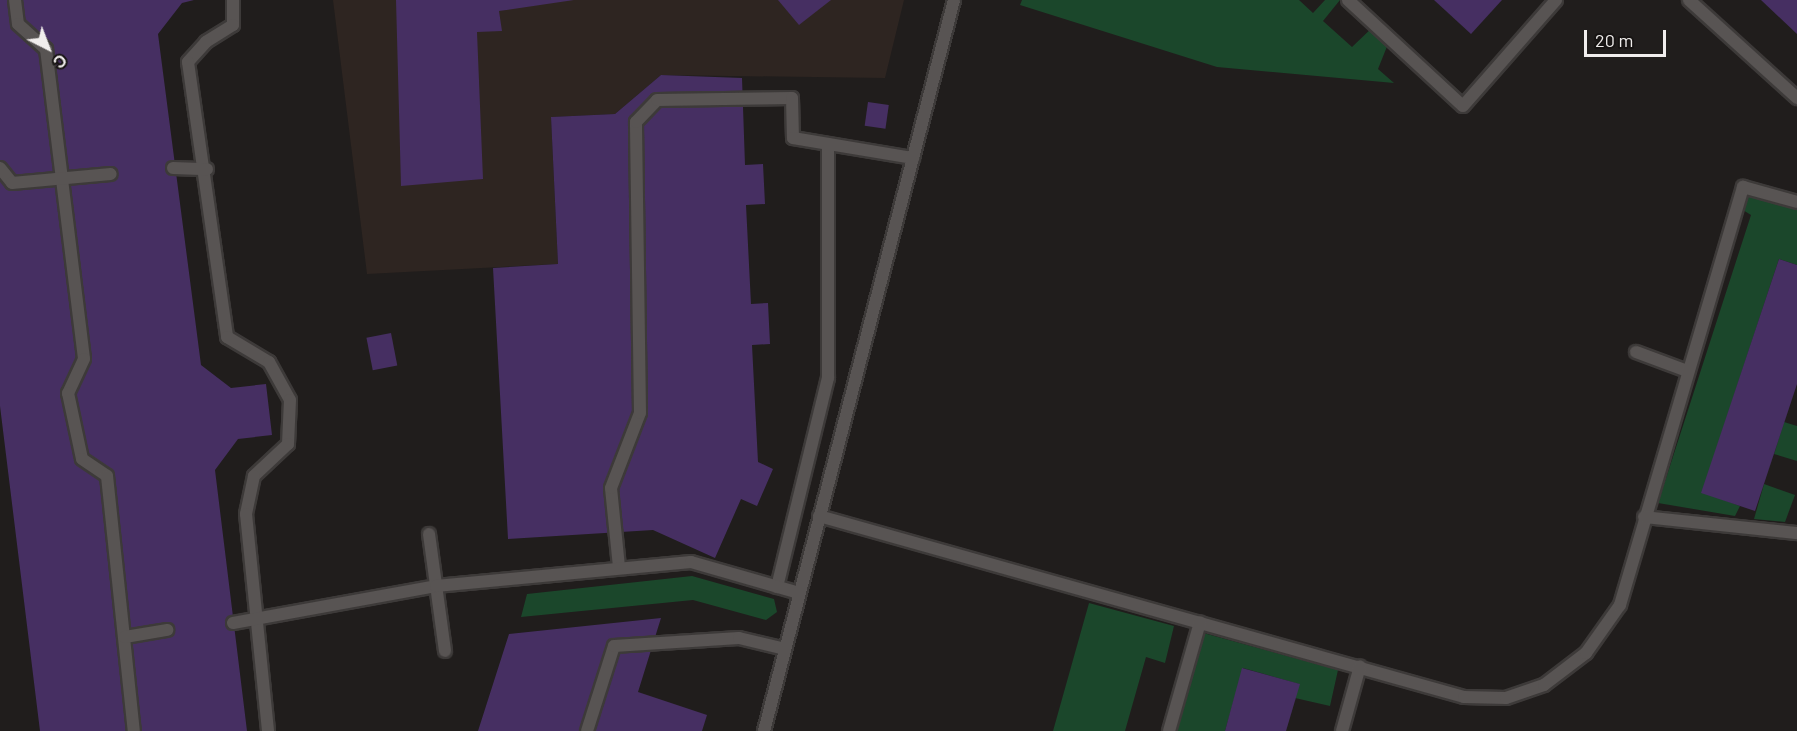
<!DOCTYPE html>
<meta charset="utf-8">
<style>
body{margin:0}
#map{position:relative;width:1797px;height:731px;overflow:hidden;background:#201d1c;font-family:Barlow,sans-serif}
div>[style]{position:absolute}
.built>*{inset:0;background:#2e2521}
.green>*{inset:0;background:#1b472b}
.building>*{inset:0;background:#462f62;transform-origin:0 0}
.roads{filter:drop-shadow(2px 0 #3d3a39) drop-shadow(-2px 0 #3d3a39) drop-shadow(0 2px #3d3a39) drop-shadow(0 -2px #3d3a39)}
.service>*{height:12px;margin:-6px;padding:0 6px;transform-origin:6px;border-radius:6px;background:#585453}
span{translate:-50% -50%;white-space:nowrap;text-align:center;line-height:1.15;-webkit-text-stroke:4.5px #171413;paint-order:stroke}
.north{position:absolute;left:18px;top:18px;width:60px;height:60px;-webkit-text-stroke:4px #171413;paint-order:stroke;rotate:138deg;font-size:16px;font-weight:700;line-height:24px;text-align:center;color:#f0edec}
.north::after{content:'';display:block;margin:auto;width:21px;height:27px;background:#f0edec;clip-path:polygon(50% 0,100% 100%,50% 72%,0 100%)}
.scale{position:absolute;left:1584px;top:30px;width:82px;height:27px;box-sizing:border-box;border:3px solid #f0edec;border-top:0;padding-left:8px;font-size:18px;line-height:21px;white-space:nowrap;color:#f0edec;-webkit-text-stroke:4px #171413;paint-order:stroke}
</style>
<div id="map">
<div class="built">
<i style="clip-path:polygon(333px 0,904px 0,885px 78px,661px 75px,615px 114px,551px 117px,558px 264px,367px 274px)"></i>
</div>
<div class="green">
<i style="clip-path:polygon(1022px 0,1299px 0,1313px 13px,1325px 0,1340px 0,1323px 21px,1352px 47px,1375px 25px,1390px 39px,1378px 69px,1394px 83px,1217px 67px,1020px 5px)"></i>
<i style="clip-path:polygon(1743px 187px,1797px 202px,1797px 265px,1779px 259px,1702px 492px,1740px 506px,1735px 516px,1658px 503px,1751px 215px,1738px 207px)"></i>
<i style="clip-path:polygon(1784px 422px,1797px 426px,1797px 461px,1774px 454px)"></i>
<i style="clip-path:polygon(1764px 484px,1795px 495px,1785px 522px,1754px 519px)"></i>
<i style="clip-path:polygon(692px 576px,774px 599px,777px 612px,766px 620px,693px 600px,521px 617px,527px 594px)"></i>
<i style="clip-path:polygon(1089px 603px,1174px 626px,1165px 663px,1146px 657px,1125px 731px,1053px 731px)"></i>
<i style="clip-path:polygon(1196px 631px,1338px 670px,1330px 706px,1295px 698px,1299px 684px,1243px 668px,1225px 731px,1169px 731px)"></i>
</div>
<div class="building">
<i style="clip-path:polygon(0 0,194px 0,182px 3px,158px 34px,201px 365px,231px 388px,266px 384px,272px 435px,238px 439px,215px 470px,247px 731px,40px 731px,0 406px)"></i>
<i style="clip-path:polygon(396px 0,574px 0,499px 11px,502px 31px,477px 32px,483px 179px,401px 186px)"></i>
<i style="clip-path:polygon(778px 0,831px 0,799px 25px)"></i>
<i style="clip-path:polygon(1434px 0,1502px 0,1471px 34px)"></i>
<i style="clip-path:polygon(1761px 0,1797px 0,1797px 34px)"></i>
<i style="clip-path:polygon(661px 75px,742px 78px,745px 165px,763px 164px,765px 204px,746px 205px,751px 304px,768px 303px,770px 344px,752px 345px,758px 462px,773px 469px,757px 506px,741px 499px,715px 558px,653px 530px,508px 539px,493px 268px,558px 264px,551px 117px,615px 114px)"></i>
<i style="left:868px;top:102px;width:21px;height:24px;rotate:8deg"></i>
<i style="clip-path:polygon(1779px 259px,1797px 265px,1797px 384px,1755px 511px,1701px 493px)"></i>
<i style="left:391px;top:333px;width:33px;height:25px;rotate:79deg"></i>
<i style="clip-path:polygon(661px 618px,638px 692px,707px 715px,702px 731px,478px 731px,509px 634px)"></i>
<i style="clip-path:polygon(1242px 668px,1300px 684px,1286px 731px,1225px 731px)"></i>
</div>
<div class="roads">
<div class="service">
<i style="left:15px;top:0;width:24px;rotate:83deg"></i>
<i style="left:18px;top:24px;width:38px;rotate:42deg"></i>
<i style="left:46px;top:49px;width:312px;rotate:83deg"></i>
<i style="left:84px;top:359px;width:38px;rotate:115deg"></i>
<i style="left:68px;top:393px;width:67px;rotate:78deg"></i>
<i style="left:82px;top:459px;width:30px;rotate:34deg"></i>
<i style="left:107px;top:476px;width:256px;rotate:84deg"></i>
<i style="left:233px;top:0;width:25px;rotate:90deg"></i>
<i style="left:233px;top:25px;width:32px;rotate:148deg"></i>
<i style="left:206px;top:42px;width:27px;rotate:132deg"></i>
<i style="left:188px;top:62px;width:278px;rotate:81.9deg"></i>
<i style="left:227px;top:337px;width:49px;rotate:30.8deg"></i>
<i style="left:269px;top:362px;width:43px;rotate:61.1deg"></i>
<i style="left:290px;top:400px;width:44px;rotate:92.6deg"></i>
<i style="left:288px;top:444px;width:47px;rotate:136.7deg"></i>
<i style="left:254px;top:476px;width:39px;rotate:102deg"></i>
<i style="left:246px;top:514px;width:218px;rotate:84.2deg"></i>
<i style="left:1348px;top:0;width:156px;rotate:42.7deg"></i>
<i style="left:1463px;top:106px;width:141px;rotate:-48.7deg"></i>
<i style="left:1689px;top:0;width:146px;rotate:42.2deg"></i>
<i style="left:0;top:168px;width:19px;rotate:51deg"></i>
<i style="left:12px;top:183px;width:99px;rotate:-5.2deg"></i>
<i style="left:173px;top:168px;width:34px;rotate:2deg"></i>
<i style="left:1636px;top:352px;width:54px;rotate:20.4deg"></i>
<i style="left:819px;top:516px;width:670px;rotate:15.68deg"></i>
<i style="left:1464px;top:697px;width:42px;rotate:1.4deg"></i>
<i style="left:1506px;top:698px;width:40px;rotate:-18.9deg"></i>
<i style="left:1544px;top:685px;width:53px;rotate:-37.3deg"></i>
<i style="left:1586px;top:653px;width:59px;rotate:-54.7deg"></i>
<i style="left:1620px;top:605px;width:436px;rotate:-73.6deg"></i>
<i style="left:1743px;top:187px;width:56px;rotate:15.5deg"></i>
<i style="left:1644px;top:517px;width:154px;rotate:6deg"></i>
<i style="left:429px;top:534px;width:118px;rotate:82.2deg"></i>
<i style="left:619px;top:567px;width:79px;rotate:-95.8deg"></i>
<i style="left:611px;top:488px;width:80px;rotate:-68.9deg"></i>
<i style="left:640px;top:413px;width:291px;rotate:-90.8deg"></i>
<i style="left:636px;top:122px;width:30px;rotate:-46deg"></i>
<i style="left:657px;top:100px;width:135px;rotate:-0.8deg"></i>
<i style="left:792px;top:98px;width:40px;rotate:88.6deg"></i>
<i style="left:793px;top:138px;width:122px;rotate:9.5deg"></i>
<i style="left:777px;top:587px;width:215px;rotate:-76.3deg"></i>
<i style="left:828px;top:378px;width:234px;rotate:-90deg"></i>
<i style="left:233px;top:623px;width:206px;rotate:-10.3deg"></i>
<i style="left:436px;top:586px;width:256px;rotate:-5.4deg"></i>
<i style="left:691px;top:562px;width:112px;rotate:16deg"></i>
<i style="left:125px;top:637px;width:43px;rotate:-9.5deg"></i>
<i style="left:587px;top:731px;width:89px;rotate:-72.4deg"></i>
<i style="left:614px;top:646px;width:125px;rotate:-3.7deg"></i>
<i style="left:739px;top:638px;width:47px;rotate:13.4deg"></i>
<i style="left:764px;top:731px;width:755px;rotate:-75.43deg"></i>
<i style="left:1169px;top:731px;width:113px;rotate:-74.1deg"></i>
<i style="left:1342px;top:731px;width:67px;rotate:-74.5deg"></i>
</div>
</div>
<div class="north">С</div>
<div class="scale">20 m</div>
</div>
